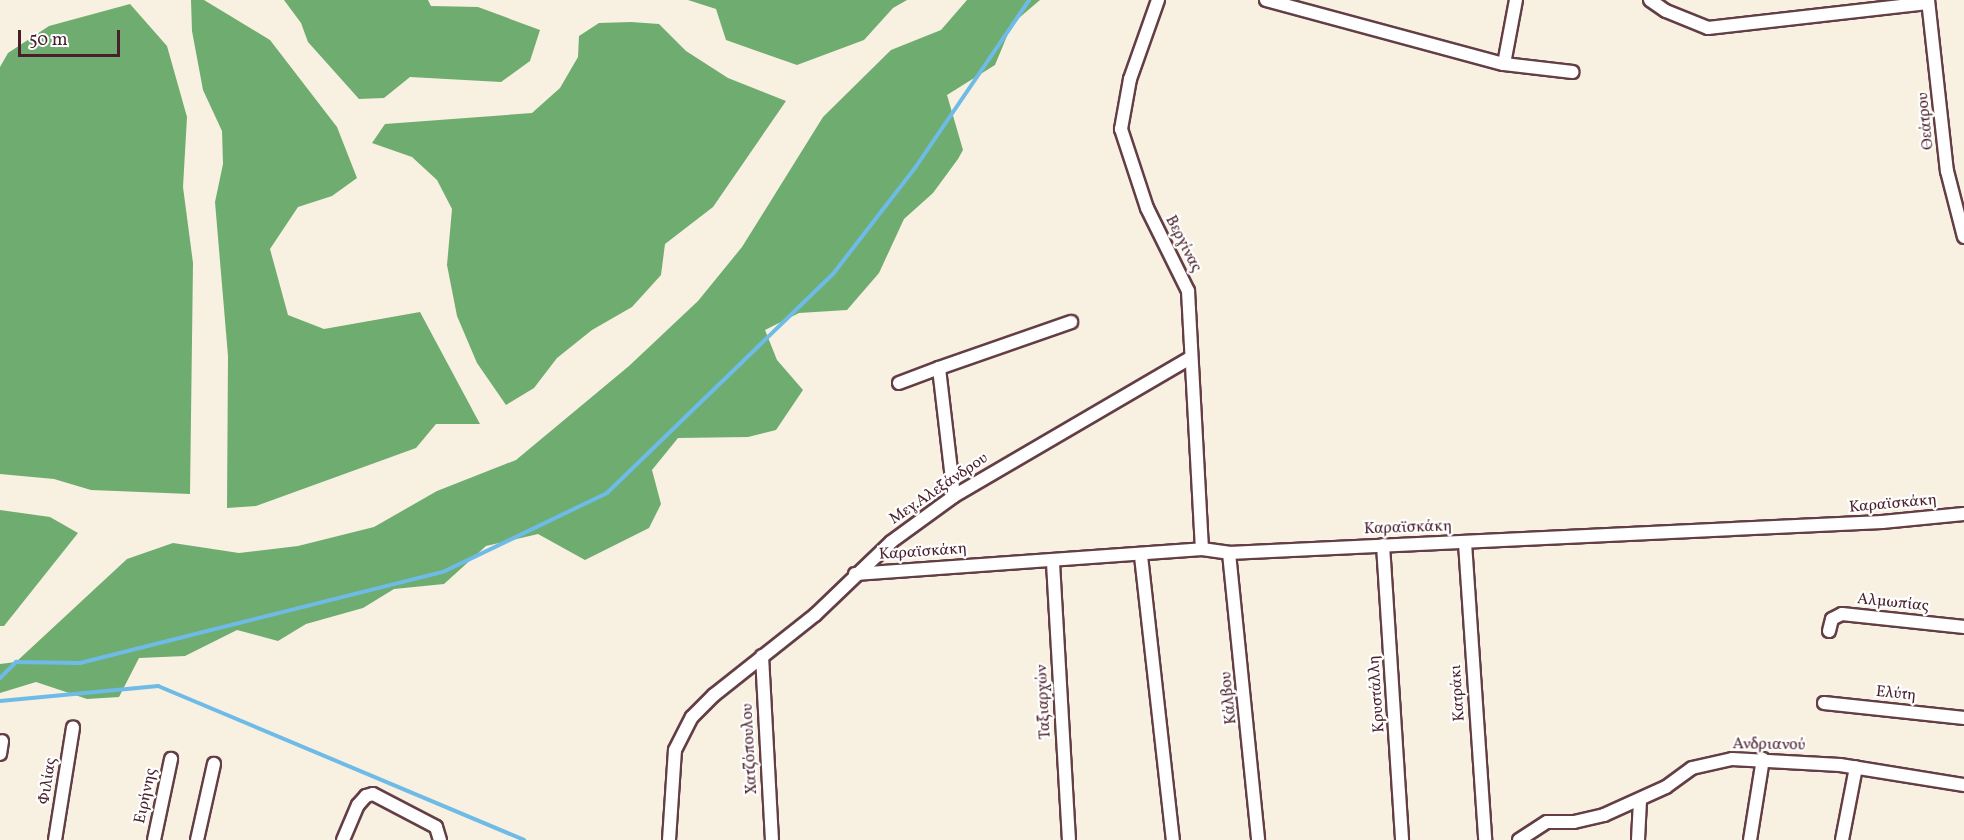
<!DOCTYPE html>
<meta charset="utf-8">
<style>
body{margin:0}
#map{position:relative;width:1964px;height:840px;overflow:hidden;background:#f8f0e0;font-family:Vollkorn,serif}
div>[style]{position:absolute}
.forest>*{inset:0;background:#6ead6f}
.stream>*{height:4px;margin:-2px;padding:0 2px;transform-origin:2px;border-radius:2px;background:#6fbbe8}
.roads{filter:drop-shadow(2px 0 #643e46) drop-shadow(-2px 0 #643e46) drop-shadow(0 2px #643e46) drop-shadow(0 -2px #643e46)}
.street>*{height:12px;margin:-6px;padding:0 6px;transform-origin:6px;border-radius:6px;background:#fff}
span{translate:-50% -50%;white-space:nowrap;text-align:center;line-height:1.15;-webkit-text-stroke:4.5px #fff;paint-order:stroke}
.street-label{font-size:16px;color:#4a1f2b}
.scale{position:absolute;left:18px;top:30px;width:102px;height:27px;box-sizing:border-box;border:3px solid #4a1f2b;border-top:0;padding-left:8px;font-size:18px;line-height:21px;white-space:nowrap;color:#4a1f2b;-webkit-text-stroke:4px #fff;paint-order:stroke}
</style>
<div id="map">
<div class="forest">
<i style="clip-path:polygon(191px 0,204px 0,270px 40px,337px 127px,357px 178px,332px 196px,298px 207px,270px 249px,288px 315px,324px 329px,420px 312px,480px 424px,436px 424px,416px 448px,256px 506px,227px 508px,228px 356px,215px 202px,223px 164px,222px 131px,203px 90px,192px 31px)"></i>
<i style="clip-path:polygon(284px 0,428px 0,431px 6px,478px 7px,540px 30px,530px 61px,501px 82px,410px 77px,384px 98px,359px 99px,308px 42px,301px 23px)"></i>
<i style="clip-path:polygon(688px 0,907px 0,893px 8px,864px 40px,797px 65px,726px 40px,716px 9px)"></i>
<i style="clip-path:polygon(967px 0,1040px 0,1012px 24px,995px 65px,947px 95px,963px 150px,958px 159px,933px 193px,904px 219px,879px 273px,847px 310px,799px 313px,765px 330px,777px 360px,803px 390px,776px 430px,748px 437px,678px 438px,652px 470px,661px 504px,649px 528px,585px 560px,538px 534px,486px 546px,444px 584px,394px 589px,363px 608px,306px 624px,278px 641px,237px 630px,185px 656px,139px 658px,119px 697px,87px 699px,36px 682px,0 693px,0 664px,16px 662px,127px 559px,173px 543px,239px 553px,298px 546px,374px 527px,437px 491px,516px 460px,629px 366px,698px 301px,742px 247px,823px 117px,891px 50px,941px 30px)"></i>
<i style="clip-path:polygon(130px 4px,167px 46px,187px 117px,183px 187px,193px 263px,190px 494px,91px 490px,54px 479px,0 474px,0 67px,8px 53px,49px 26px)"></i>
<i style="clip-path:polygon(631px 22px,659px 24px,686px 51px,728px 78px,786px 101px,713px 207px,665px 244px,661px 275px,632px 307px,592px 330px,557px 358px,534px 388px,506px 405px,477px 363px,457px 316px,447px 265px,452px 209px,437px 180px,412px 157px,372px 143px,385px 124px,532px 113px,560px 88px,578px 57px,579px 36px,599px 23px)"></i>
<i style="clip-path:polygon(0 510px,50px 517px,78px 533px,4px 626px,0 626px)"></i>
</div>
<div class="stream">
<i style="left:0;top:678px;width:23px;rotate:-45deg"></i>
<i style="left:16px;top:662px;width:64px;rotate:0.9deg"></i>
<i style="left:80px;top:663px;width:376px;rotate:-14.1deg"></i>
<i style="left:445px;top:571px;width:180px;rotate:-25.7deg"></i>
<i style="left:607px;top:493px;width:315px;rotate:-44.1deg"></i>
<i style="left:833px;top:274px;width:134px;rotate:-52.3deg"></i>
<i style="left:915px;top:168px;width:203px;rotate:-55.8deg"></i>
<i style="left:0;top:701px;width:159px;rotate:-5.4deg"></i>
<i style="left:158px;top:686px;width:397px;rotate:22.8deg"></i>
</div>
<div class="roads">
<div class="street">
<i style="left:1158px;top:0;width:84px;rotate:109.5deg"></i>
<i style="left:1130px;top:79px;width:51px;rotate:100.2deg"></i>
<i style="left:1121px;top:129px;width:83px;rotate:71.8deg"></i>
<i style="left:1147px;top:208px;width:93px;rotate:63.7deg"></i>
<i style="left:1188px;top:291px;width:258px;rotate:86.9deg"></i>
<i style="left:1266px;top:0;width:246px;rotate:15.1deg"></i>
<i style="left:1504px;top:64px;width:65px;rotate:-79.4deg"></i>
<i style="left:1650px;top:0;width:19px;rotate:35deg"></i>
<i style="left:1666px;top:11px;width:45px;rotate:22deg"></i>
<i style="left:1708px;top:28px;width:221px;rotate:-6.5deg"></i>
<i style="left:1928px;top:0;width:172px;rotate:83.7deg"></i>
<i style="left:1947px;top:171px;width:68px;rotate:75.6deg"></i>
<i style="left:1504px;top:64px;width:69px;rotate:6.6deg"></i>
<i style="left:899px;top:383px;width:43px;rotate:-20.6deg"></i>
<i style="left:954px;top:496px;width:129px;rotate:-96.7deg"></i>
<i style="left:939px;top:368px;width:140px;rotate:-19.2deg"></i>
<i style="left:1465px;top:543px;width:298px;rotate:86.1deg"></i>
<i style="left:1383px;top:545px;width:296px;rotate:86.3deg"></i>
<i style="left:1229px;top:553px;width:288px;rotate:84.2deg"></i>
<i style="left:1141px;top:556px;width:286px;rotate:83.6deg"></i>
<i style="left:1053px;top:563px;width:277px;rotate:86.7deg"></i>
<i style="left:855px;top:574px;width:348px;rotate:-4.1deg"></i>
<i style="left:1202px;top:549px;width:27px;rotate:8deg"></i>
<i style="left:1229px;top:553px;width:654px;rotate:-2.72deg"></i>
<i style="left:1882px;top:522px;width:82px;rotate:-5.6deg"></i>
<i style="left:1829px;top:631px;width:12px;rotate:-76deg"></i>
<i style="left:1832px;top:619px;width:11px;rotate:-27deg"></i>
<i style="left:1842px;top:614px;width:123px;rotate:6.1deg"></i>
<i style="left:762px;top:656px;width:184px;rotate:86.9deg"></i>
<i style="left:1824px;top:703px;width:141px;rotate:6.1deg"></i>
<i style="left:0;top:754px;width:13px;rotate:-81deg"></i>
<i style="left:55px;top:840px;width:114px;rotate:-80.9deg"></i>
<i style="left:154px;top:840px;width:83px;rotate:-78.1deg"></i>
<i style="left:197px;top:840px;width:78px;rotate:-77.4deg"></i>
<i style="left:343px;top:840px;width:38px;rotate:-67deg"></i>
<i style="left:358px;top:805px;width:12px;rotate:-48deg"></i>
<i style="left:366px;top:796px;width:7px;rotate:-16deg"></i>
<i style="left:373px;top:794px;width:71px;rotate:27.6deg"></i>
<i style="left:436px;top:827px;width:14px;rotate:73deg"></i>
<i style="left:669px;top:840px;width:90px;rotate:-86.2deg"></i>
<i style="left:675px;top:750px;width:37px;rotate:-63deg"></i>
<i style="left:692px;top:717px;width:31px;rotate:-45deg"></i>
<i style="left:714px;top:695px;width:129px;rotate:-38.4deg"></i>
<i style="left:815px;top:615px;width:105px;rotate:-43.8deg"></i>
<i style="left:891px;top:542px;width:78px;rotate:-36.1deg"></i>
<i style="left:954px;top:496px;width:273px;rotate:-30.3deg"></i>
<i style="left:1519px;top:840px;width:33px;rotate:-33deg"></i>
<i style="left:1547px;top:822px;width:27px"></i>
<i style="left:1574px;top:822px;width:31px;rotate:-13deg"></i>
<i style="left:1604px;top:815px;width:68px;rotate:-24.3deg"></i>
<i style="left:1666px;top:787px;width:32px;rotate:-36deg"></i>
<i style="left:1692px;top:768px;width:41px;rotate:-12.7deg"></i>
<i style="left:1732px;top:759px;width:108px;rotate:3.2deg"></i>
<i style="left:1840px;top:765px;width:126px;rotate:9.2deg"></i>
<i style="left:1638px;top:840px;width:40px;rotate:-87.1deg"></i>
<i style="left:1750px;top:840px;width:82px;rotate:-80.9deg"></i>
<i style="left:1842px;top:840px;width:74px;rotate:-79.1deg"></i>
</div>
</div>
<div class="street-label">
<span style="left:1926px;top:121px;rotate:-96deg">Θεάτρου</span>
<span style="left:1183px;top:244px;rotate:63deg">Βεργίνας</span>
<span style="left:939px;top:489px;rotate:-34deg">Μεγ.Αλεξάνδρου</span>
<span style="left:1893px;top:504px;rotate:-5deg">Καραϊσκάκη</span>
<span style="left:1408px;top:528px;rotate:-2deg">Καραϊσκάκη</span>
<span style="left:923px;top:552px;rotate:-4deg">Καραϊσκάκη</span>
<span style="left:1893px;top:603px;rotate:6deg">Αλμωπίας</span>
<span style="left:1458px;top:693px;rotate:-94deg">Κατράκι</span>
<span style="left:1377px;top:694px;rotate:-94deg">Κρυστάλλη</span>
<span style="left:1896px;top:694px;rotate:6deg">Ελύτη</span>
<span style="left:1229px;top:698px;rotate:-96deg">Κάλβου</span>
<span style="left:1044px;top:702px;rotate:-93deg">Ταξιαρχών</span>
<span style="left:1769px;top:745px;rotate:1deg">Ανδριανού</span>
<span style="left:750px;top:749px;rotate:-93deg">Χατζόπουλου</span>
<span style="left:48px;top:781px;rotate:-81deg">Φιλίας</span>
<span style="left:146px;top:796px;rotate:-78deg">Ειρήνης</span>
</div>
<div class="scale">50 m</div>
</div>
